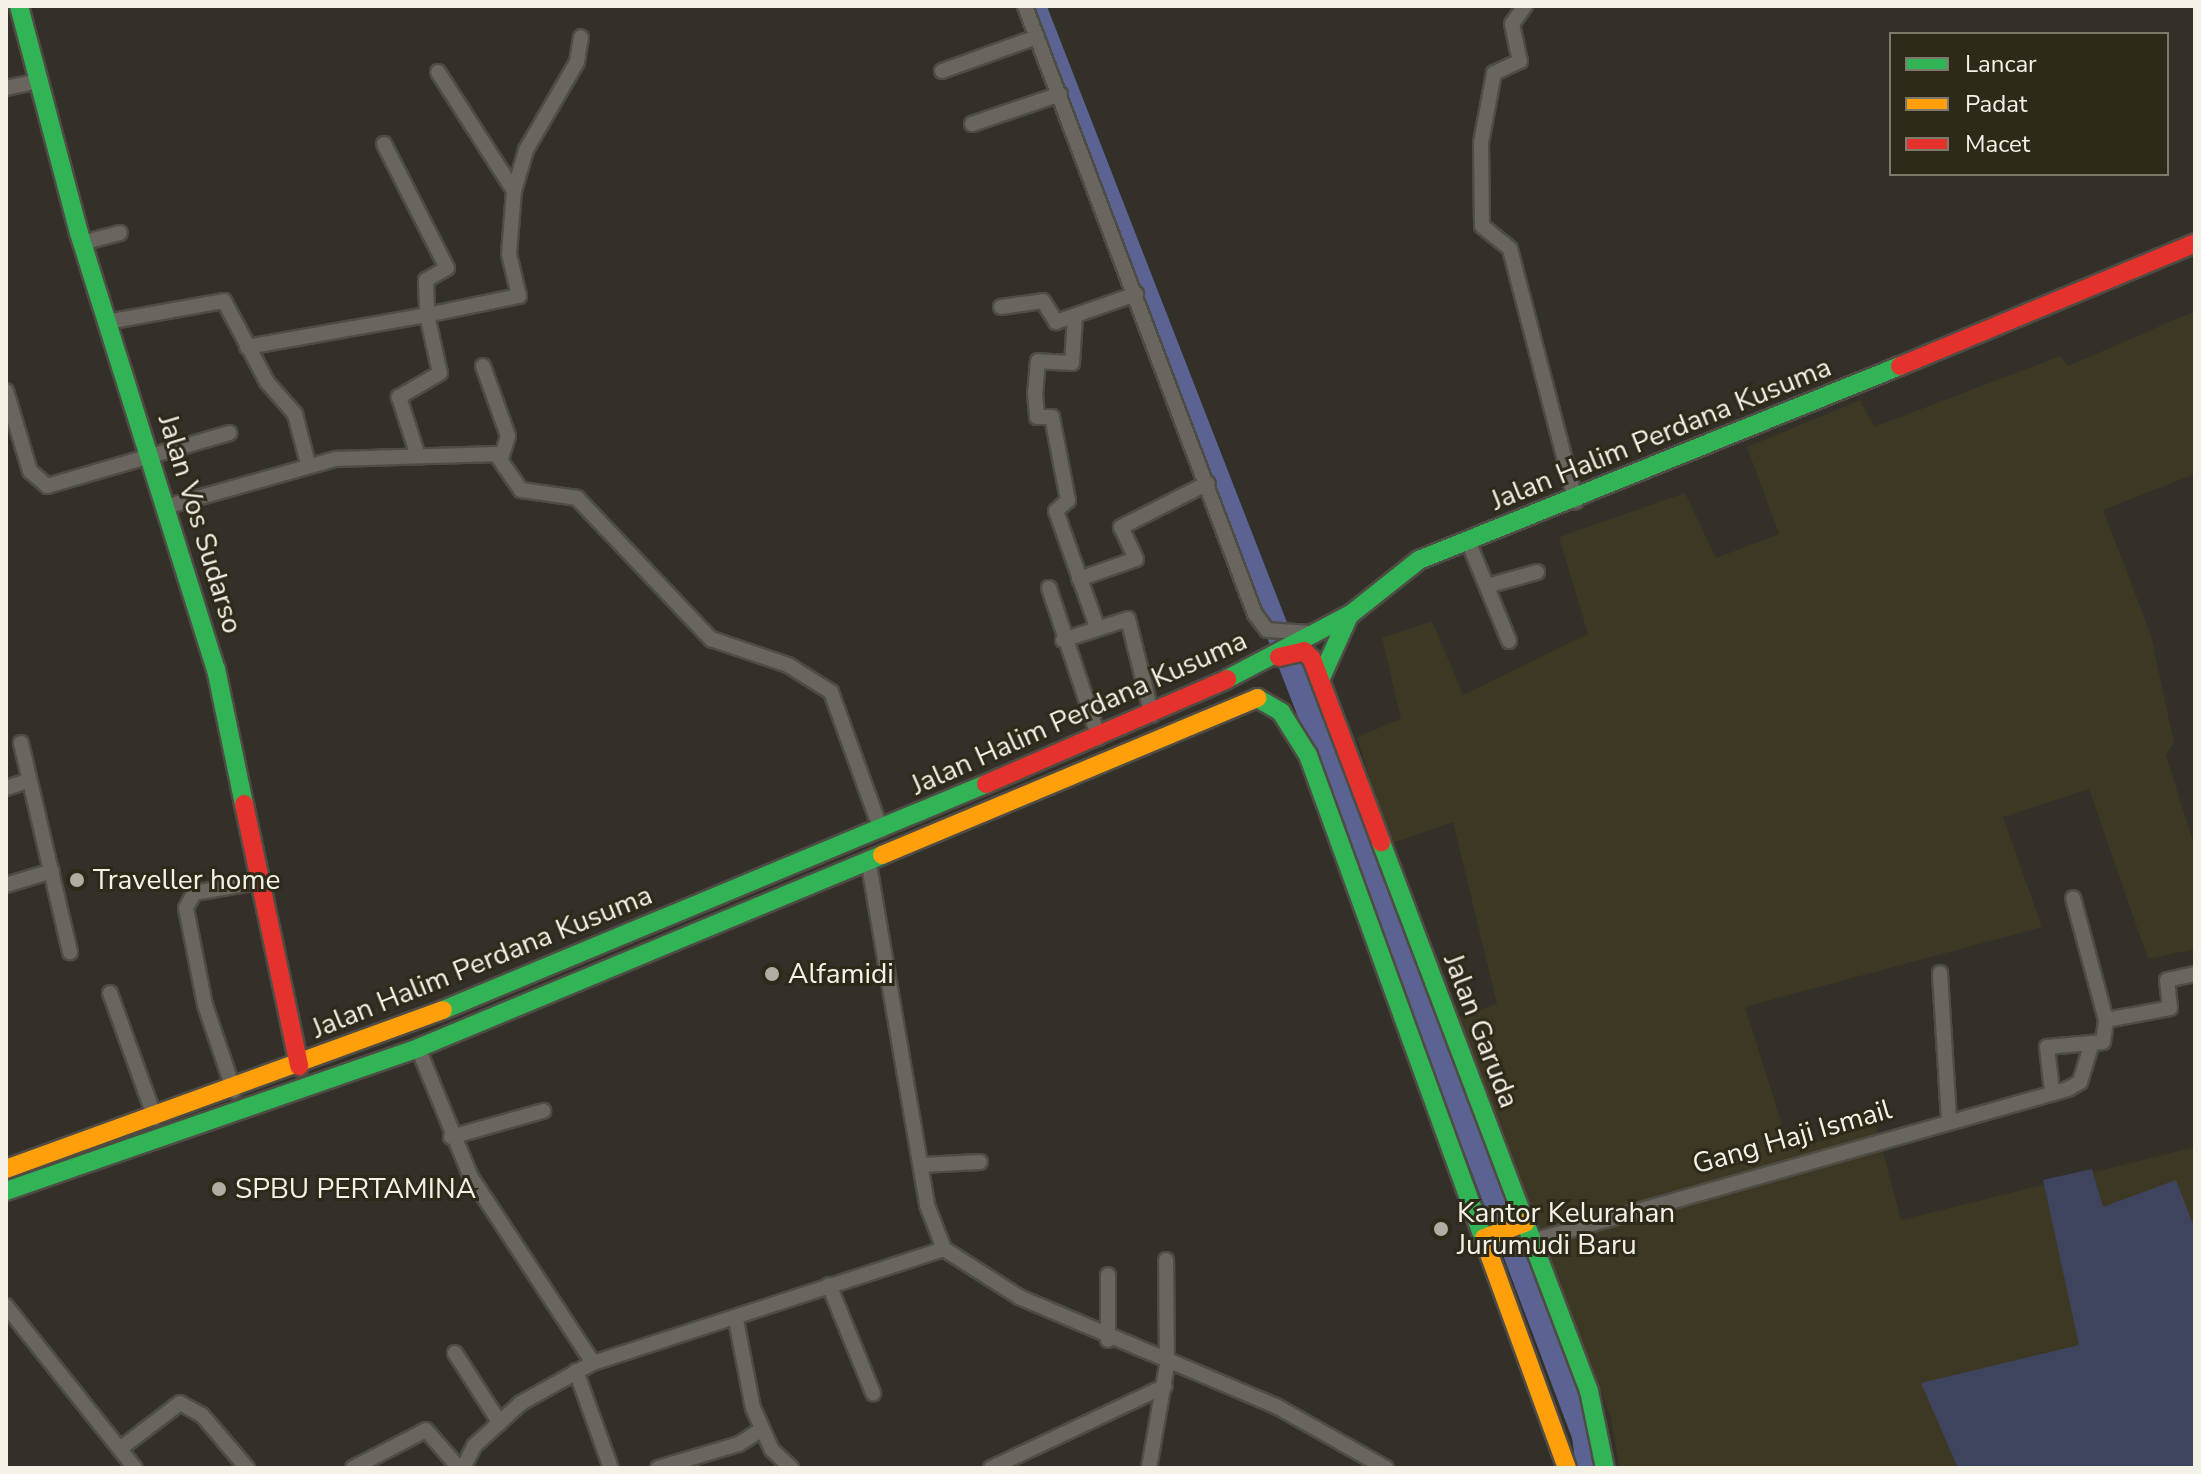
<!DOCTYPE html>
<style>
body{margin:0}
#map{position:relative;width:2201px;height:1474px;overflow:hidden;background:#323028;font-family:"Nunito Sans",sans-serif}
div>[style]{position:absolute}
.built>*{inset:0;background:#3d3823}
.green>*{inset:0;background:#3e445d}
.river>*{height:24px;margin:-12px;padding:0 12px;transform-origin:12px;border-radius:12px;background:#5a6392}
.roads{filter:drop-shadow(2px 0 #4e4c44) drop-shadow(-2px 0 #4e4c44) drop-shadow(0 2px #4e4c44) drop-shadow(0 -2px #4e4c44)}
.street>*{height:14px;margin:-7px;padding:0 7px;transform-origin:7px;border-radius:7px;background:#68665f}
.fast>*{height:18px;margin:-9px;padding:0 9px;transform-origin:9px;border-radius:9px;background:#30b455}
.slow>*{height:18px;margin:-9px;padding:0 9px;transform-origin:9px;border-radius:9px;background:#ff9f0a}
.jam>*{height:18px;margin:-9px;padding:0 9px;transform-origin:9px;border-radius:9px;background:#e5322d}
.dots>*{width:22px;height:22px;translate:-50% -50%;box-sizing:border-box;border:4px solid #2d2a19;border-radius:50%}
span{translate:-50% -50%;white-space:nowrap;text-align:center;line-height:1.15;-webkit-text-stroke:6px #2d2a19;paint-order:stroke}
.street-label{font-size:28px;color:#f4f2e7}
.poi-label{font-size:28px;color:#f4f2e7}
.left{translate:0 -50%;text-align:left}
.frame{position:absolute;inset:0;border:8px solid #f4f2e7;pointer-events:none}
.legend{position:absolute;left:1889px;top:32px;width:280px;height:144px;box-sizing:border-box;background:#2d2a19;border:2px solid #7d7a6b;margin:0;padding:10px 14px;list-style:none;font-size:24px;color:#f4f2e7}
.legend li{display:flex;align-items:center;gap:16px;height:40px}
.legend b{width:40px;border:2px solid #7d7a6b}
</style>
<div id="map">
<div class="built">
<i style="clip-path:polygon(2195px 311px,2195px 474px,2103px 510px,2151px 635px,2174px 743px,2166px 755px,2195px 848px,2195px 949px,2148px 959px,2089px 789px,2003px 817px,2042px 927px,1745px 1007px,1790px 1150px,1876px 1125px,1901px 1220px,2195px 1147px,2195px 1468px,1619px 1468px,1611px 1418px,1455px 1018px,1497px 1004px,1453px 822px,1390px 844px,1357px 737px,1401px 719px,1382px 638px,1432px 621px,1463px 695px,1588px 634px,1559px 537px,1685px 493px,1716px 558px,1779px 534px,1747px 447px,1860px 400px,1874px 427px,2060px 356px,2068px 366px)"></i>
</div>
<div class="green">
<i style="clip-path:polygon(2092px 1169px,2103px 1207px,2176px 1180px,2195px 1229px,2195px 1468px,1958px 1468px,1921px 1383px,2079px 1345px,2043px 1180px)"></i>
</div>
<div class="river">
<i style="left:1034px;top:6px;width:923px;rotate:68.72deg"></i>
<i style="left:1369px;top:866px;width:609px;rotate:69.33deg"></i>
<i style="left:1584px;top:1436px;width:32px;rotate:83deg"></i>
</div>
<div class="roads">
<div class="street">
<i style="left:1025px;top:6px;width:650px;rotate:69.28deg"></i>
<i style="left:1255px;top:614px;width:20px;rotate:53deg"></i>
<i style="left:1267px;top:630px;width:43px;rotate:4deg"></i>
<i style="left:1525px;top:6px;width:22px;rotate:126deg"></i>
<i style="left:1512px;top:24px;width:38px;rotate:78deg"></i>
<i style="left:1520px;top:61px;width:29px;rotate:155deg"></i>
<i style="left:1494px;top:73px;width:71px;rotate:100.5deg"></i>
<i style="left:1481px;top:143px;width:83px;rotate:89.3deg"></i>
<i style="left:1482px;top:226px;width:36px;rotate:39deg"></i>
<i style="left:1510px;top:249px;width:261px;rotate:75.4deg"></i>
<i style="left:942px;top:71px;width:101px;rotate:-19.7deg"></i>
<i style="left:438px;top:72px;width:141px;rotate:57.4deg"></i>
<i style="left:6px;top:88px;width:33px;rotate:-12deg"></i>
<i style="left:972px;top:124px;width:93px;rotate:-18.8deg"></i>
<i style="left:384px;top:144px;width:139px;rotate:63.1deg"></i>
<i style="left:447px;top:268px;width:24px;rotate:150deg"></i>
<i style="left:426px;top:280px;width:35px;rotate:88deg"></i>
<i style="left:427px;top:315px;width:94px;rotate:-11.7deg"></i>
<i style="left:519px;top:296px;width:43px;rotate:-103.4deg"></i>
<i style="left:509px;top:254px;width:63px;rotate:-85.5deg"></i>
<i style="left:514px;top:191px;width:43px;rotate:-73.7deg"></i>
<i style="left:526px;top:150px;width:102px;rotate:-59.9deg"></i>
<i style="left:577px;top:62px;width:25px;rotate:-81deg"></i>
<i style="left:82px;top:243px;width:39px;rotate:-15deg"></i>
<i style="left:1001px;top:307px;width:42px;rotate:-8.1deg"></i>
<i style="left:1043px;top:301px;width:25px;rotate:58deg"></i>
<i style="left:1056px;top:322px;width:85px;rotate:-19.3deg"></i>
<i style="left:1075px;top:318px;width:45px;rotate:93.8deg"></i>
<i style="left:1072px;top:363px;width:34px;rotate:-177deg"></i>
<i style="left:1038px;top:361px;width:32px;rotate:95deg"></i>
<i style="left:1035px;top:393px;width:24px;rotate:85deg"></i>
<i style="left:1037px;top:417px;width:15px"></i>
<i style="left:1052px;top:417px;width:85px;rotate:79.1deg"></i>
<i style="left:1068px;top:500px;width:16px;rotate:137deg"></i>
<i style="left:1056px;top:511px;width:120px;rotate:70.5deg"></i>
<i style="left:107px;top:322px;width:119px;rotate:-10.2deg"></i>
<i style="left:224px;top:301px;width:92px;rotate:62deg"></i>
<i style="left:267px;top:382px;width:43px;rotate:48.8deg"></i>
<i style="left:295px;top:414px;width:52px;rotate:75.4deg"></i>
<i style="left:247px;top:347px;width:183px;rotate:-10.1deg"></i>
<i style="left:427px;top:315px;width:59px;rotate:77.4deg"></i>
<i style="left:440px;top:373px;width:48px;rotate:149.7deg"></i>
<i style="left:399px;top:397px;width:59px;rotate:72.2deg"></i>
<i style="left:483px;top:366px;width:74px;rotate:70.3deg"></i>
<i style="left:508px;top:436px;width:24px;rotate:107deg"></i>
<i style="left:6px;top:391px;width:84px;rotate:73.3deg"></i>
<i style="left:30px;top:471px;width:23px;rotate:41deg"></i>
<i style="left:47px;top:486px;width:190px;rotate:-16.2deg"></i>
<i style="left:165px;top:507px;width:178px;rotate:-15.7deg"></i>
<i style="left:336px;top:459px;width:160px;rotate:-1.8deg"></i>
<i style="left:496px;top:454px;width:44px;rotate:55.2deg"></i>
<i style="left:521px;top:490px;width:57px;rotate:8.1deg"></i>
<i style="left:577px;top:498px;width:195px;rotate:46.5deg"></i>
<i style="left:711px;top:639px;width:81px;rotate:18.7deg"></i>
<i style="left:788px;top:665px;width:51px;rotate:32.1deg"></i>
<i style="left:831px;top:692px;width:147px;rotate:70.1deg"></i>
<i style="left:1468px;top:541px;width:108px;rotate:67.7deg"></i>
<i style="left:1079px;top:579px;width:60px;rotate:-19.3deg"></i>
<i style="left:1136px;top:559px;width:35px;rotate:-115deg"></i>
<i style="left:1121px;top:527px;width:97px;rotate:-26.8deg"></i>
<i style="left:1487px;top:586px;width:52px;rotate:-15.6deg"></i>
<i style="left:1049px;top:588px;width:158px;rotate:71.6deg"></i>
<i style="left:1063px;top:640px;width:68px;rotate:-17.9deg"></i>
<i style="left:1128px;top:619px;width:99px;rotate:76deg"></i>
<i style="left:21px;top:743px;width:215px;rotate:76.8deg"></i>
<i style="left:6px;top:788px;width:23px;rotate:-18deg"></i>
<i style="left:868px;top:859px;width:351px;rotate:80.3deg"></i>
<i style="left:927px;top:1205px;width:47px;rotate:68.9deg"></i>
<i style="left:944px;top:1249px;width:89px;rotate:32.6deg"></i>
<i style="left:1019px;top:1297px;width:279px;rotate:23deg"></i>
<i style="left:1276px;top:1406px;width:126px;rotate:29.4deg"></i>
<i style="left:6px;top:885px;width:48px;rotate:-16.9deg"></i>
<i style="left:1940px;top:973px;width:147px;rotate:86.5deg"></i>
<i style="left:110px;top:993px;width:133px;rotate:70.2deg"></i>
<i style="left:2106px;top:1020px;width:65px;rotate:-10.6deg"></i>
<i style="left:2170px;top:1008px;width:28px;rotate:-96deg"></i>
<i style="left:2167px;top:980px;width:29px;rotate:-12deg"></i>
<i style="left:418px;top:1048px;width:139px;rotate:67.7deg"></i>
<i style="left:471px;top:1177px;width:222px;rotate:56.7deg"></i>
<i style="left:234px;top:1091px;width:91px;rotate:-108.6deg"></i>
<i style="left:205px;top:1005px;width:99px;rotate:-101.1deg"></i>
<i style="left:186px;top:908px;width:17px;rotate:-62deg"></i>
<i style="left:194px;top:893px;width:64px;rotate:-9.9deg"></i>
<i style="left:2052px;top:1092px;width:45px;rotate:-96.3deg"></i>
<i style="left:2047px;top:1047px;width:56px;rotate:-5.1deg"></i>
<i style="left:2103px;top:1042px;width:22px;rotate:-82deg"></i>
<i style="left:2106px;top:1020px;width:126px;rotate:-105.1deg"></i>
<i style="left:451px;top:1137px;width:96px;rotate:-15.8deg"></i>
<i style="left:921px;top:1165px;width:59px;rotate:-2.9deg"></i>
<i style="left:1532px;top:1241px;width:557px;rotate:-15.83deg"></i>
<i style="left:2068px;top:1089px;width:14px;rotate:-30deg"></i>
<i style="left:2080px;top:1082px;width:37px;rotate:-73deg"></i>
<i style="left:1108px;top:1275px;width:65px;rotate:90deg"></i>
<i style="left:829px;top:1285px;width:117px;rotate:67.8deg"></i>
<i style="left:6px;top:1306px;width:207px;rotate:51.5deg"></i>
<i style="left:736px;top:1320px;width:90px;rotate:79.1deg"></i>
<i style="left:753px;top:1408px;width:46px;rotate:65.7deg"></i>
<i style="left:772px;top:1450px;width:26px;rotate:43deg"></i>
<i style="left:455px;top:1353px;width:83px;rotate:57.3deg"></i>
<i style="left:576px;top:1371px;width:103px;rotate:70.2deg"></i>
<i style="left:121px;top:1448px;width:74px;rotate:-37.3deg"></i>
<i style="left:180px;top:1403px;width:25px;rotate:29deg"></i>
<i style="left:202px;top:1415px;width:70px;rotate:49.7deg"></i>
<i style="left:353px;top:1468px;width:82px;rotate:-27.5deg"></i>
<i style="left:426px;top:1430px;width:50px;rotate:49deg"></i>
<i style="left:463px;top:1468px;width:25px;rotate:-63deg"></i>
<i style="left:474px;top:1446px;width:64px;rotate:-42.5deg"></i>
<i style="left:521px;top:1403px;width:82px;rotate:-29.1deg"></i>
<i style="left:593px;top:1363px;width:369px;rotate:-18deg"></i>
<i style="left:658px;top:1468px;width:84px;rotate:-16.5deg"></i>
<i style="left:739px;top:1444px;width:27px;rotate:-33deg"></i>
<i style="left:991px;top:1468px;width:192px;rotate:-25.2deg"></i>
<i style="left:1149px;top:1468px;width:105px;rotate:-80.1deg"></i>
<i style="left:1167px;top:1365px;width:105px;rotate:-90.5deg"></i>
</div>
<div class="fast">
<i style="left:19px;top:6px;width:235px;rotate:75.2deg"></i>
<i style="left:79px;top:233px;width:457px;rotate:72.6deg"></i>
<i style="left:216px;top:669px;width:138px;rotate:78.3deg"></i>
<i style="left:1227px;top:679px;width:140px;rotate:-27.7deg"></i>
<i style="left:1351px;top:614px;width:87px;rotate:-38.5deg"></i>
<i style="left:1419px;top:560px;width:519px;rotate:-21.97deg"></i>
<i style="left:1320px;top:680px;width:68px;rotate:-65.7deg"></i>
<i style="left:1257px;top:698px;width:28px;rotate:30deg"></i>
<i style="left:1281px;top:712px;width:51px;rotate:57.9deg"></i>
<i style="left:1308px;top:755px;width:528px;rotate:70.05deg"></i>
<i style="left:1381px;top:842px;width:587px;rotate:69.25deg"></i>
<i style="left:1589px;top:1391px;width:79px;rotate:78.3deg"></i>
<i style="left:443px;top:1010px;width:588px;rotate:-22.6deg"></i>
<i style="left:6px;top:1191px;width:436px;rotate:-19.1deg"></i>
<i style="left:418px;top:1048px;width:503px;rotate:-22.58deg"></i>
</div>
<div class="slow">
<i style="left:882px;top:855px;width:407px;rotate:-22.7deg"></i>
<i style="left:6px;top:1169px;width:465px;rotate:-20deg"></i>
<i style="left:1484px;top:1238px;width:44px;rotate:-20.1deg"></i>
<i style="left:1488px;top:1251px;width:231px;rotate:70deg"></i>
</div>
<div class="jam">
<i style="left:1900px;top:366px;width:320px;rotate:-22.6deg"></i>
<i style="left:1279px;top:657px;width:26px;rotate:-13deg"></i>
<i style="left:1304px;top:651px;width:11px;rotate:45deg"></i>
<i style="left:1312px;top:659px;width:196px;rotate:69.3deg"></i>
<i style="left:986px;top:784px;width:263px;rotate:-23.5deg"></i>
<i style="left:244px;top:804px;width:268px;rotate:78.1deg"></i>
</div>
</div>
<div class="dots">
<i style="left:77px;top:880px;background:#b0aea4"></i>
<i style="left:772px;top:974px;background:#b0aea4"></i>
<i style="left:219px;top:1189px;background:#b0aea4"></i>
<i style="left:1441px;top:1229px;background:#b0aea4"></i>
</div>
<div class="street-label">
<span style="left:1661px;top:434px;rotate:-22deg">Jalan Halim Perdana Kusuma</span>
<span style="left:200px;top:524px;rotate:73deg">Jalan Vos Sudarso</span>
<span style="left:1079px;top:713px;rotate:-24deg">Jalan Halim Perdana Kusuma</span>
<span style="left:482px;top:962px;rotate:-22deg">Jalan Halim Perdana Kusuma</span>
<span style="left:1481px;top:1031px;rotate:69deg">Jalan Garuda</span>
<span style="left:1792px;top:1137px;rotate:-16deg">Gang Haji Ismail</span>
</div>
<div class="poi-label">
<span class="left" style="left:93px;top:880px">Traveller home</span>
<span class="left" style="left:788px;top:974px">Alfamidi</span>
<span class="left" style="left:235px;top:1189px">SPBU PERTAMINA</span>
<span class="left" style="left:1457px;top:1229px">Kantor Kelurahan<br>Jurumudi Baru</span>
</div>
<div class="frame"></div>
<ul class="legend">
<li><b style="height:10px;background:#30b455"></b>Lancar</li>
<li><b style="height:10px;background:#ff9f0a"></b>Padat</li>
<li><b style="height:10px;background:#e5322d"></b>Macet</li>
</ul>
</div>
